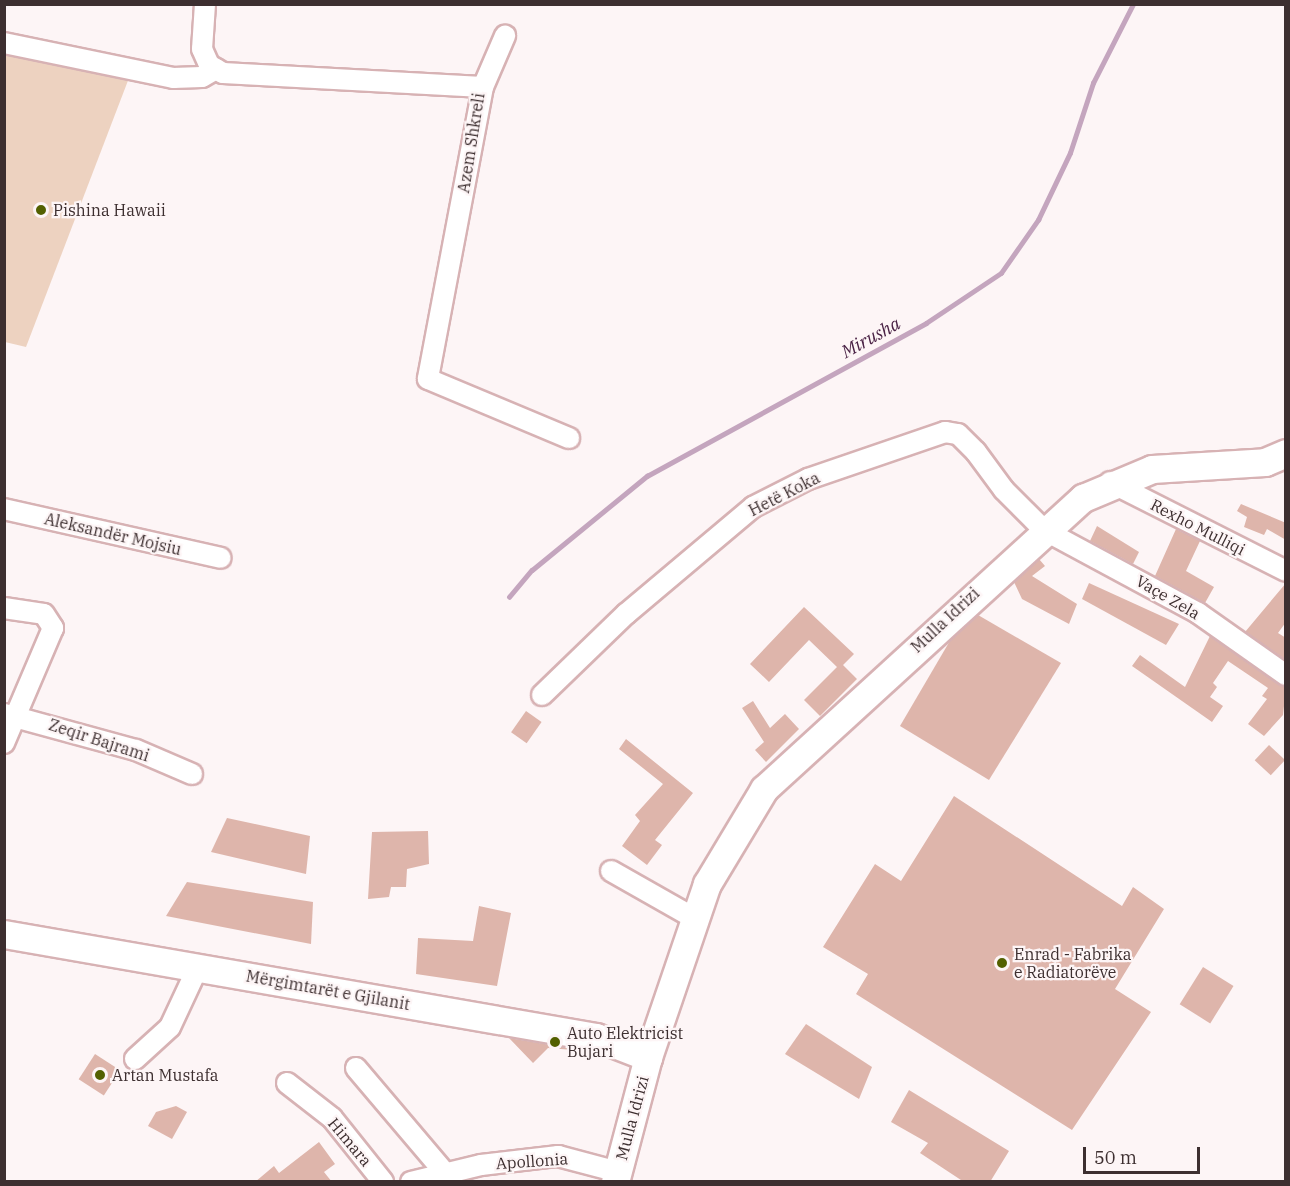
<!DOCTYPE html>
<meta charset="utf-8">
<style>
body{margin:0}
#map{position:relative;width:1290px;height:1186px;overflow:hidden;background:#fdf5f6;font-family:"IBM Plex Serif",serif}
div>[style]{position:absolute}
.green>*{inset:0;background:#edd2c0}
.stream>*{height:4.5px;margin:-2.25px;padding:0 2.25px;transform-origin:2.25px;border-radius:2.25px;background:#c4a5be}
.building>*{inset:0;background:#deb5ab;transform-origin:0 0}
.roads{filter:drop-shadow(2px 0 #d7b2b4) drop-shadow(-2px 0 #d7b2b4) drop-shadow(0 2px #d7b2b4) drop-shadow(0 -2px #d7b2b4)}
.street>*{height:20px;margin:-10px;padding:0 10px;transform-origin:10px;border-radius:10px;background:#fff}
.secondary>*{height:27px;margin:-13.5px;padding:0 13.5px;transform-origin:13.5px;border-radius:13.5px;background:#fff}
.dots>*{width:16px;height:16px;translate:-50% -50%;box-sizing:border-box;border:3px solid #fdf5f6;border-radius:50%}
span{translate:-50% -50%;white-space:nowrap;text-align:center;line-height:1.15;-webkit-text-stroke:4.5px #fdf5f6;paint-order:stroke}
.street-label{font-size:16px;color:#3d2f30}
.poi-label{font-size:16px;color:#3d2f30}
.left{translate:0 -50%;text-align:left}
.water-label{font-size:18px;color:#4a2245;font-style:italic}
.frame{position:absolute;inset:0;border:6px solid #3d2f30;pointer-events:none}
.scale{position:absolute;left:1083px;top:1147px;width:117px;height:27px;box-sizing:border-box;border:3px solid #3d2f30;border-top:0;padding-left:8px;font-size:18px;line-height:21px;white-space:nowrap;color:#3d2f30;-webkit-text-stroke:4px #fdf5f6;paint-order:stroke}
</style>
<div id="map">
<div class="green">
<i style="clip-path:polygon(4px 54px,129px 78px,26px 347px,5px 342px)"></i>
</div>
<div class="stream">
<i style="left:509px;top:597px;width:35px;rotate:-50deg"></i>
<i style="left:532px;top:570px;width:149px;rotate:-39.3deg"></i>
<i style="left:647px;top:476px;width:318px;rotate:-28.7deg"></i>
<i style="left:926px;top:323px;width:90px;rotate:-33.7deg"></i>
<i style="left:1001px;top:273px;width:65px;rotate:-55.1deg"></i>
<i style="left:1038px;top:220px;width:74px;rotate:-64.5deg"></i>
<i style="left:1070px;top:153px;width:74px;rotate:-71.8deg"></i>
<i style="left:1093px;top:83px;width:89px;rotate:-63.1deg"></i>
</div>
<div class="building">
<i style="clip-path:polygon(1241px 504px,1286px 523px,1286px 540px,1267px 529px,1264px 535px,1244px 527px,1247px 517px,1237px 511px)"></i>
<i style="clip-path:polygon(1097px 526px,1139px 552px,1133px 564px,1090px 541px)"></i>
<i style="clip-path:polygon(1176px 529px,1200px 541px,1186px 571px,1214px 587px,1205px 603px,1155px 576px)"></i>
<i style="clip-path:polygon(1039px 559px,1045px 566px,1032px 576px,1077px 604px,1069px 624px,1022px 599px,1014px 582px)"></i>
<i style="clip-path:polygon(1089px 583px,1179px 624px,1166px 645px,1082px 599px)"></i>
<i style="clip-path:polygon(1286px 583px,1286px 622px,1278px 633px,1286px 638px,1286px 660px,1245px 632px)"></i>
<i style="clip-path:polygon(804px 607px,854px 654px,843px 665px,857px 679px,820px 716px,804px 700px,837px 667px,809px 640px,769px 682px,750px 664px)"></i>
<i style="clip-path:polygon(978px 615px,1061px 663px,989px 780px,900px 726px,951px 639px)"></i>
<i style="clip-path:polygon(1210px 636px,1286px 688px,1283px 715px,1264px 736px,1248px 724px,1267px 699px,1262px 696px,1268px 688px,1228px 661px,1213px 683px,1217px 687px,1210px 697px,1223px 706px,1212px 722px,1132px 666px,1140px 655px,1185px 687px)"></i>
<i style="clip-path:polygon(753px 701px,770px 728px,785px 714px,799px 729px,766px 762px,755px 750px,764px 742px,742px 708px)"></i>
<i style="left:526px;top:711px;width:19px;height:26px;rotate:35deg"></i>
<i style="clip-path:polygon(626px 739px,693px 793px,655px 840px,662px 845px,647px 865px,622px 846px,640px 821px,635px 815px,663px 784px,619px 749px)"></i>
<i style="left:1269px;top:745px;width:22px;height:21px;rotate:43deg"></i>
<i style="clip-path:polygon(954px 796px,1122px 906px,1133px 887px,1164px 909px,1115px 989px,1151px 1012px,1072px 1130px,856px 994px,868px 974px,823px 947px,875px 864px,901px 881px)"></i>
<i style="clip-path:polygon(227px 818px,310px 836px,306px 874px,211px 852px)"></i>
<i style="clip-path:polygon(428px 831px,429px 864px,407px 869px,406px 887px,391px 887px,389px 897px,368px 899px,372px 832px)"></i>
<i style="clip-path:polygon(187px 882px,313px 902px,311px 944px,166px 916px)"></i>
<i style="clip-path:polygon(479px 906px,511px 913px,497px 986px,416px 974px,418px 938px,473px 941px)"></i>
<i style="left:1203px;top:967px;width:36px;height:44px;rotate:32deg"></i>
<i style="clip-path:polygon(806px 1024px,872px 1067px,859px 1099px,785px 1054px)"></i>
<i style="clip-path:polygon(509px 1038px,586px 1051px,548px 1048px,533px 1063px)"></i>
<i style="left:95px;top:1054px;width:30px;height:30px;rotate:33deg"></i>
<i style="clip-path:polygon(909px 1090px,1009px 1151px,990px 1182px,964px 1182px,920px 1153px,928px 1143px,891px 1122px)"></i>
<i style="clip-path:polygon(176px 1106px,187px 1112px,172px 1139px,148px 1126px,156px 1112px)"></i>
<i style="clip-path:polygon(319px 1142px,335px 1164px,324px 1172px,332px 1182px,255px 1182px,274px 1166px,279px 1173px)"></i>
</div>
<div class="roads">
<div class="street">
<i style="left:205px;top:4px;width:45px;rotate:93.8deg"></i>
<i style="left:202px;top:49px;width:17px;rotate:66deg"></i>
<i style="left:209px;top:65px;width:16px;rotate:30deg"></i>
<i style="left:223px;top:73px;width:260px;rotate:3.1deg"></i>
<i style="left:483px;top:87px;width:297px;rotate:100.7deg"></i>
<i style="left:428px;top:379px;width:153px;rotate:22.7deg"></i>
<i style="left:4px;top:43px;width:173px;rotate:11.7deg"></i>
<i style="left:173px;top:78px;width:29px;rotate:-2deg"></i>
<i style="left:202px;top:77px;width:16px;rotate:-30deg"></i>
<i style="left:483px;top:87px;width:56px;rotate:-66.7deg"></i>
<i style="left:1110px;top:482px;width:197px;rotate:26.8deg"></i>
<i style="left:4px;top:509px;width:222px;rotate:12.7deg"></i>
<i style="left:4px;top:608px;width:40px;rotate:8.5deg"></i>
<i style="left:44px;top:614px;width:17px;rotate:57deg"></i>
<i style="left:53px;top:628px;width:125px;rotate:113.1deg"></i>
<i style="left:542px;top:695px;width:117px;rotate:-44deg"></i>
<i style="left:626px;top:614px;width:166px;rotate:-40.1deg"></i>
<i style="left:753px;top:507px;width:62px;rotate:-27deg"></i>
<i style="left:808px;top:479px;width:145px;rotate:-18.9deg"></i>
<i style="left:945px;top:432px;width:13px;rotate:9deg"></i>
<i style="left:958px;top:434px;width:25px;rotate:45deg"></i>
<i style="left:976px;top:452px;width:47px;rotate:53.6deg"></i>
<i style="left:1004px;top:490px;width:57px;rotate:45deg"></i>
<i style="left:1044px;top:530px;width:175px;rotate:28.3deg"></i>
<i style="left:1198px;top:613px;width:108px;rotate:35.2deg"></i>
<i style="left:4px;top:714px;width:137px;rotate:15.3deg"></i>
<i style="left:136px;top:750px;width:61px;rotate:23.2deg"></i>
<i style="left:611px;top:871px;width:98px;rotate:29.5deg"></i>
<i style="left:135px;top:1059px;width:47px;rotate:-42.4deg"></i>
<i style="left:170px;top:1027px;width:66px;rotate:-65deg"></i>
<i style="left:356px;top:1068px;width:138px;rotate:49.7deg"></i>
<i style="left:287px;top:1083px;width:57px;rotate:37.9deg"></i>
<i style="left:332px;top:1118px;width:82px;rotate:51.4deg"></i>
<i style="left:411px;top:1182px;width:72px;rotate:-13.7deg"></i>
<i style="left:481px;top:1165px;width:78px;rotate:-6.7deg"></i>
<i style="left:558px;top:1156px;width:62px;rotate:14.9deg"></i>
</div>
<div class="secondary">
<i style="left:4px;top:934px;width:601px;rotate:9.87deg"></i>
<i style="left:596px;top:1037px;width:56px;rotate:21deg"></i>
<i style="left:615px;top:1182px;width:129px;rotate:-75.2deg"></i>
<i style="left:648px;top:1057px;width:183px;rotate:-71.2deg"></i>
<i style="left:707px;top:884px;width:111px;rotate:-59deg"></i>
<i style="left:764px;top:789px;width:432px;rotate:-42.4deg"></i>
<i style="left:1083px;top:498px;width:75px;rotate:-22.8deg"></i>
<i style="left:1152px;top:469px;width:113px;rotate:-3.5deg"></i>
<i style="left:1265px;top:462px;width:23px;rotate:-23deg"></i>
</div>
</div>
<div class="dots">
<i style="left:41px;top:210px;background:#536000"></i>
<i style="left:1002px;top:963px;background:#536000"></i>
<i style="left:555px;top:1042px;background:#536000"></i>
<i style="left:100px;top:1075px;background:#536000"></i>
</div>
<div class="street-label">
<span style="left:471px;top:143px;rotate:-81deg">Azem Shkreli</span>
<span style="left:784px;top:494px;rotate:-27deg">Hetë Koka</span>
<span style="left:1198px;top:527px;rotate:27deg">Rexho Mulliqi</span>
<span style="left:113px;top:534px;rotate:13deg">Aleksandër Mojsiu</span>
<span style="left:1168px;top:597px;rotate:30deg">Vaçe Zela</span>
<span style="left:945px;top:620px;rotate:-43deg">Mulla Idrizi</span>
<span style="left:99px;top:740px;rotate:18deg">Zeqir Bajrami</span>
<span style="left:328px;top:990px;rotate:10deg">Mërgimtarët e Gjilanit</span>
<span style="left:632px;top:1118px;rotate:-75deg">Mulla Idrizi</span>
<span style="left:350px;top:1142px;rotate:50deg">Himara</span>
<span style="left:532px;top:1161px;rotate:-4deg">Apollonia</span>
</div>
<div class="poi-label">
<span class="left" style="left:53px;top:210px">Pishina Hawaii</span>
<span class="left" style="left:1014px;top:963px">Enrad - Fabrika<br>e Radiatorëve</span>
<span class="left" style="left:567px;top:1042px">Auto Elektricist<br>Bujari</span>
<span class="left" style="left:112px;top:1075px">Artan Mustafa</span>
</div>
<div class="water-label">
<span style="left:871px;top:338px;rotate:-29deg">Mirusha</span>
</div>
<div class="frame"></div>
<div class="scale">50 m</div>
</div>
